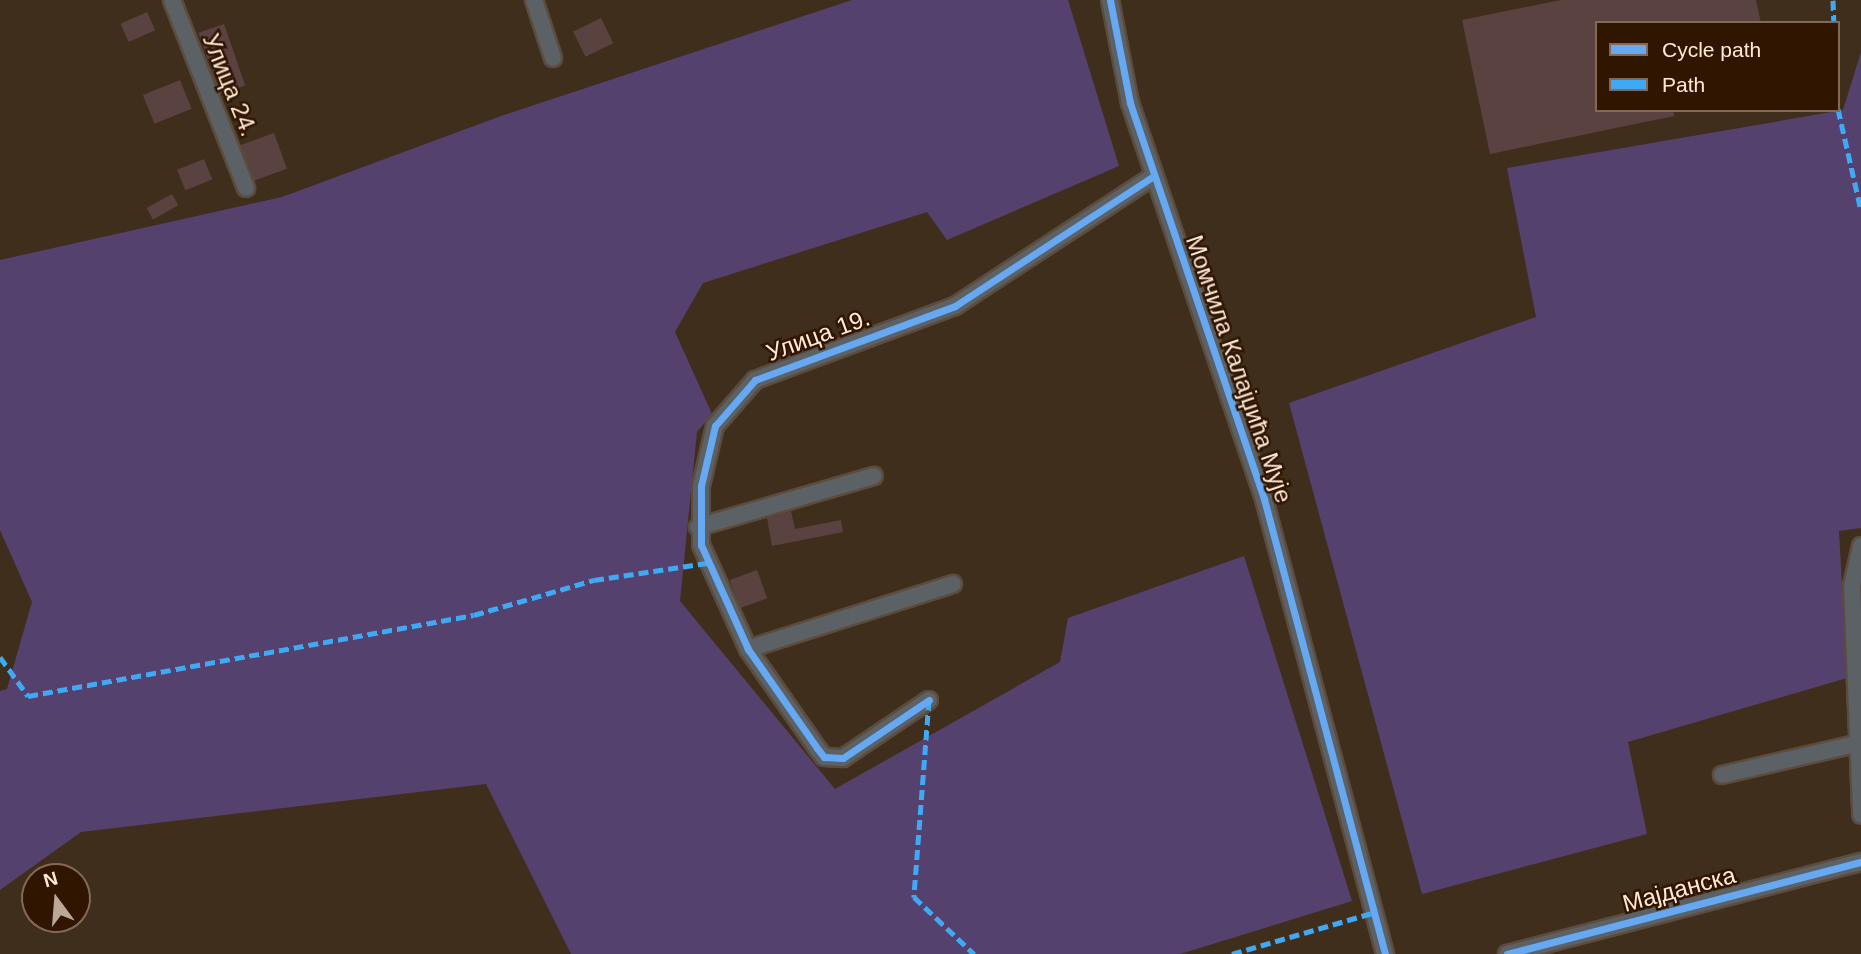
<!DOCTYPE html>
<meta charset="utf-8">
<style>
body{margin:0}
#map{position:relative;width:1861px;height:954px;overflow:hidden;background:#402e1d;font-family:Helvetica,sans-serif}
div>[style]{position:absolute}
.green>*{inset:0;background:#55416d}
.building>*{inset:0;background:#59423f;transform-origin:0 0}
.roads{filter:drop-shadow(2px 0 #5c4c3e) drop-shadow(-2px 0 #5c4c3e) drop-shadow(0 2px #5c4c3e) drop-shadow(0 -2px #5c4c3e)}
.street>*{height:16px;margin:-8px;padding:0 8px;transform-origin:8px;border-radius:8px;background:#5b6164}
.quiet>*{height:5px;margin-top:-2.5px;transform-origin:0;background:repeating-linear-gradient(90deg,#3fa9f5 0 10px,transparent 0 15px)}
.cycleway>*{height:7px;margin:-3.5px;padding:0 3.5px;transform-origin:3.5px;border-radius:3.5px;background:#66a8f1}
span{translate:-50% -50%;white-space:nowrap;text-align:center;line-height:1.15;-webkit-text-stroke:5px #301600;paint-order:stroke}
.street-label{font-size:24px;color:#ffe9d9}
.legend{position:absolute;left:1595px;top:21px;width:245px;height:91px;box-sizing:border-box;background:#301600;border:2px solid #836a57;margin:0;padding:9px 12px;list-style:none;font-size:21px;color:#ffe9d9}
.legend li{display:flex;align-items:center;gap:14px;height:35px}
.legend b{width:35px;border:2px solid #836a57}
.north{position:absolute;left:21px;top:863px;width:70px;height:70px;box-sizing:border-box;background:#301600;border:2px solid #836a57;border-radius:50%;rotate:344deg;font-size:19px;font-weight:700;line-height:28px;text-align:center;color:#ffe9d9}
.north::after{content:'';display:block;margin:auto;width:24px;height:32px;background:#bca897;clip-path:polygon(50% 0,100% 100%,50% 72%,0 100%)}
</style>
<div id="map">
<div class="green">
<i style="clip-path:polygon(852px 0,1068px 0,1119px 166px,947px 240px,927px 212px,703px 283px,675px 332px,712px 414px,697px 432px,680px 601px,835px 789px,1060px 662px,1068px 618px,1244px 556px,1352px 901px,1180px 954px,571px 954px,486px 784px,81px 832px,0 890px,0 691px,7px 689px,32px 602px,0 530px,0 260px,282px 197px,501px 116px)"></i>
<i style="clip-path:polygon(1861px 52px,1861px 528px,1839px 531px,1847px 678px,1628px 742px,1647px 834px,1422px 894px,1289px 403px,1536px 317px,1507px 168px,1843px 110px)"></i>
</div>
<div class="building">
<i style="clip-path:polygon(1561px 0,1756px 0,1761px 23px,1597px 23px,1597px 110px,1673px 110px,1674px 116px,1490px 154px,1462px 20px)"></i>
<i style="left:147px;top:12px;width:20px;height:29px;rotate:66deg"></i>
<i style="left:601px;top:18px;width:28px;height:31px;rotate:64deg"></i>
<i style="left:224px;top:24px;width:65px;height:27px;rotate:71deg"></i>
<i style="left:180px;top:80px;width:31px;height:40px;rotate:68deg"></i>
<i style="left:274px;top:133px;width:38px;height:36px;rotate:70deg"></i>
<i style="left:204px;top:159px;width:22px;height:29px;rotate:68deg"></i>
<i style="left:172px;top:194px;width:13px;height:29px;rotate:61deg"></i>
<i style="clip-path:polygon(791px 511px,795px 529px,841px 520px,843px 532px,772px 546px,767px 518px)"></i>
<i style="left:757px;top:570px;width:30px;height:29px;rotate:70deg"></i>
</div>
<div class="roads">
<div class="street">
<i style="left:172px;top:0;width:202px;rotate:68.5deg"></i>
<i style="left:534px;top:0;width:61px;rotate:71.9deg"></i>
<i style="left:1110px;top:0;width:105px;rotate:79deg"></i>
<i style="left:1130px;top:103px;width:418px;rotate:71.3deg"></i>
<i style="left:1264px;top:499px;width:471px;rotate:75.1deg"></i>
<i style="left:698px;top:527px;width:183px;rotate:-16.2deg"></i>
<i style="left:1861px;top:546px;width:41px;rotate:102.7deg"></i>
<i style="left:1852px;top:586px;width:229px;rotate:87.7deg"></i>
<i style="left:748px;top:649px;width:215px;rotate:-17.6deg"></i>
<i style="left:929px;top:700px;width:104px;rotate:146deg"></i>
<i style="left:843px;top:758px;width:19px;rotate:-177deg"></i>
<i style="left:824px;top:757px;width:11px;rotate:-128deg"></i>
<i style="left:817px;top:748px;width:121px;rotate:-124.9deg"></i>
<i style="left:748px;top:649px;width:114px;rotate:-114.3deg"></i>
<i style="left:701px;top:545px;width:59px;rotate:-90deg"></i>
<i style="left:701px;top:486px;width:62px;rotate:-76.9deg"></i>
<i style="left:715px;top:426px;width:61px;rotate:-49deg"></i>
<i style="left:755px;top:380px;width:213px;rotate:-20.3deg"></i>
<i style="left:955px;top:306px;width:235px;rotate:-33.2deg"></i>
<i style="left:1722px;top:775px;width:141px;rotate:-13.1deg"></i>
<i style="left:1507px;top:954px;width:366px;rotate:-14.6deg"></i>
</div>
</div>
<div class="quiet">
<i style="left:1833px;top:0;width:23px;rotate:88deg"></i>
<i style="left:1838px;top:109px;width:104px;rotate:77.2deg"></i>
<i style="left:0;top:657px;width:48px;rotate:54.3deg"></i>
<i style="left:28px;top:696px;width:453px;rotate:-10.3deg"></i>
<i style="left:474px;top:615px;width:125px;rotate:-16.3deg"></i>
<i style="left:594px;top:580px;width:114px;rotate:-8.6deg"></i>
<i style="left:929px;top:700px;width:198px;rotate:94.4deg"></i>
<i style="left:914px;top:897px;width:83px;rotate:43.5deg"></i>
<i style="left:1232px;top:954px;width:146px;rotate:-16.3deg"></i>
</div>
<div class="cycleway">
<i style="left:1110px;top:0;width:105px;rotate:79deg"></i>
<i style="left:1130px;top:103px;width:418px;rotate:71.3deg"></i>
<i style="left:1264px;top:499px;width:471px;rotate:75.1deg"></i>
<i style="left:929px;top:700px;width:104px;rotate:146deg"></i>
<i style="left:843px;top:758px;width:19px;rotate:-177deg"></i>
<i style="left:824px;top:757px;width:11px;rotate:-128deg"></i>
<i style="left:817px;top:748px;width:121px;rotate:-124.9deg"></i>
<i style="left:748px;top:649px;width:114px;rotate:-114.3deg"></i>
<i style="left:701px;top:545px;width:59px;rotate:-90deg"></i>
<i style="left:701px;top:486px;width:62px;rotate:-76.9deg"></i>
<i style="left:715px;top:426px;width:61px;rotate:-49deg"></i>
<i style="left:755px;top:380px;width:213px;rotate:-20.3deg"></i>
<i style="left:955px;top:306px;width:235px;rotate:-33.2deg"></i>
<i style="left:1507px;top:954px;width:366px;rotate:-14.6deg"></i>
</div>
<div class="street-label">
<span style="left:230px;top:85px;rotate:68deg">Улица 24.</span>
<span style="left:818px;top:335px;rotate:-20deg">Улица 19.</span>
<span style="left:1239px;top:369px;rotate:71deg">Момчила Калајџића Мује</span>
<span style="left:1679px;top:889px;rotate:-15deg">Мајданска</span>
</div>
<ul class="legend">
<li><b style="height:9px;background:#66a8f1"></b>Cycle path</li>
<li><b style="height:9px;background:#3fa9f5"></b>Path</li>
</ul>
<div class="north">N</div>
</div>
